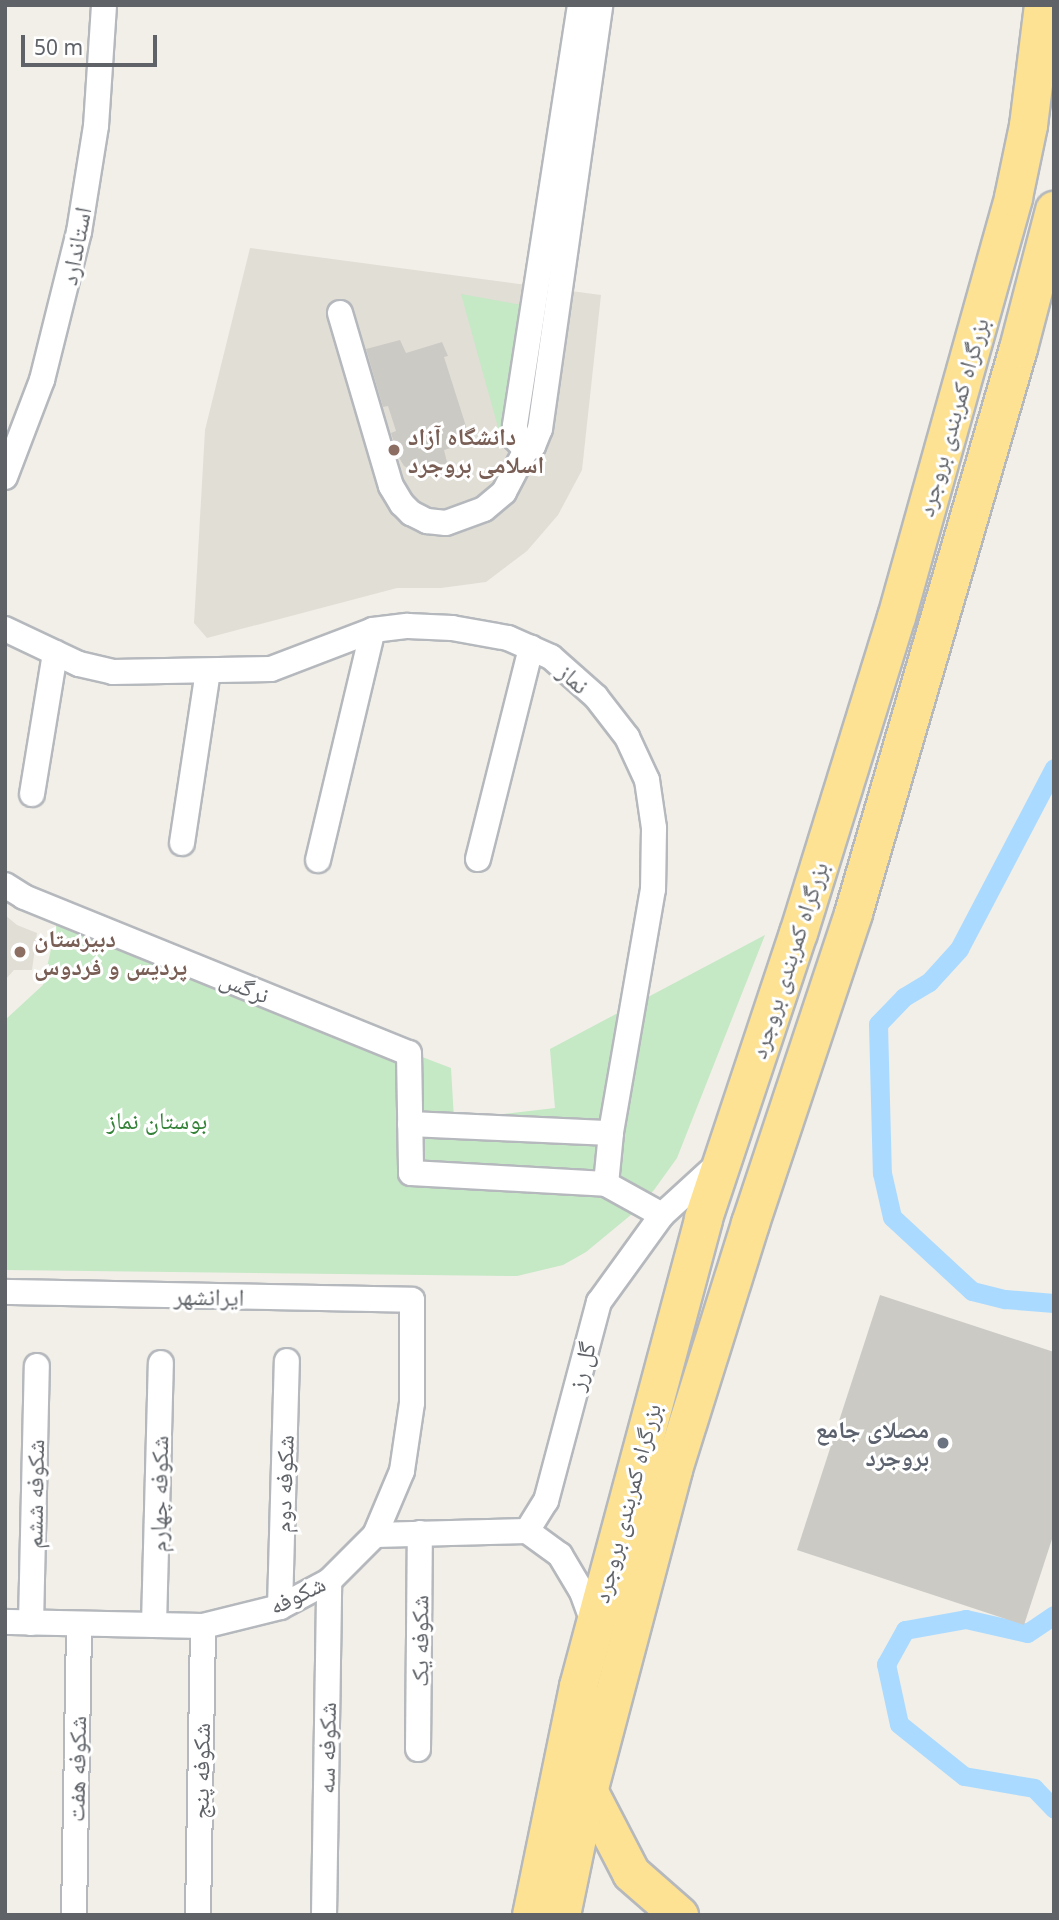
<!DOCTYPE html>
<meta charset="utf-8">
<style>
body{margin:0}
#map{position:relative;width:1059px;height:1920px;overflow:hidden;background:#f1efe8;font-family:"Noto Sans","Noto Naskh Arabic",sans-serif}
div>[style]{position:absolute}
.education>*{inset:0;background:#e1ded6}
.green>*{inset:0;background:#c5e8c5}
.canal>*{height:19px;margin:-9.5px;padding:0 9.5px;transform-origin:9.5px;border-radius:9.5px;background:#aadaff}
.building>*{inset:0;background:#cccac5}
.roads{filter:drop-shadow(2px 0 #b5b8bc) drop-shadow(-2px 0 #b5b8bc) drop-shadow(0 2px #b5b8bc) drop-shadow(0 -2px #b5b8bc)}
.minor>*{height:24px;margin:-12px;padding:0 12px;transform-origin:12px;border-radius:12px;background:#fff}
.highway>*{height:37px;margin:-18.5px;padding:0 18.5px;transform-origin:18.5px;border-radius:18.5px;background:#fde293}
.dots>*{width:19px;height:19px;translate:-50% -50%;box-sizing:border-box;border:4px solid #fff;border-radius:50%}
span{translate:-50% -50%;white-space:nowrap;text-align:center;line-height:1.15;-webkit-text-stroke:6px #fff;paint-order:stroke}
.street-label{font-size:24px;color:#5f6368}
.education-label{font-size:24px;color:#785e54;font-weight:700}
.left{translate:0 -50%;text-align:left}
.park-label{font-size:24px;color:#348238}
.worship-label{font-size:24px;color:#5b616d;font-weight:700}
.right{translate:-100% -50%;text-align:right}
.frame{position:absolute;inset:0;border:7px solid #5f6368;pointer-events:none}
.scale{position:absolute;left:21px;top:35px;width:136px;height:32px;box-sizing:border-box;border:4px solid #5f6368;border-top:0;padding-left:9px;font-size:21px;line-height:24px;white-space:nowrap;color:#5f6368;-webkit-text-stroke:5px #fff;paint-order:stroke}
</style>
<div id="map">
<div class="education">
<i style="clip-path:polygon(250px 248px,601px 295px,582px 470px,558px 515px,527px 551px,486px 582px,441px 588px,397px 588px,207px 638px,194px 623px,205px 430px)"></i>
<i style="clip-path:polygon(5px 915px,17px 925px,37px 933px,32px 970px,14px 970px,5px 980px)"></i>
</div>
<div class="green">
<i style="clip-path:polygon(461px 294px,522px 305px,501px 438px)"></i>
<i style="clip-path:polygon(58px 918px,451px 1068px,454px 1120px,555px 1108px,550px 1049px,765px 935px,677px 1158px,654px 1190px,632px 1214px,586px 1252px,563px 1265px,517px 1276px,5px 1270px,5px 1020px,43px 985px)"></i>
</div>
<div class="canal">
<i style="left:1054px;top:768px;width:204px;rotate:117.7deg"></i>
<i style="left:959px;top:949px;width:45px;rotate:132.3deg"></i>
<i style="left:929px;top:982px;width:29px;rotate:149deg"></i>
<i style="left:904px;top:997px;width:37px;rotate:134deg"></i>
<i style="left:878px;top:1024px;width:149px;rotate:88.5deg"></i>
<i style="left:882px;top:1173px;width:45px;rotate:77.2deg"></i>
<i style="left:892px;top:1217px;width:109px;rotate:42.8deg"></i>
<i style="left:972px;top:1291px;width:34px;rotate:14deg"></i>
<i style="left:1005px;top:1299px;width:49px;rotate:4.7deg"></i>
<i style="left:1054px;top:1615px;width:32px;rotate:146deg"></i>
<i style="left:1027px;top:1633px;width:63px;rotate:-167.1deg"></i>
<i style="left:966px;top:1619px;width:62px;rotate:169.8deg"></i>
<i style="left:905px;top:1630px;width:39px;rotate:119deg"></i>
<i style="left:886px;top:1664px;width:61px;rotate:77.8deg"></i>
<i style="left:899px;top:1724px;width:83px;rotate:38.7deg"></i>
<i style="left:964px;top:1776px;width:71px;rotate:9.7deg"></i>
<i style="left:1034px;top:1788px;width:29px;rotate:46deg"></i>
</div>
<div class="building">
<i style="clip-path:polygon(400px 340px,406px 353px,442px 342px,448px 356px,444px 357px,471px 442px,444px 450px,448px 466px,414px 471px,404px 466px,398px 456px,391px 433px,396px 431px,388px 406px,383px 407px,366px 349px)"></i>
<i style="clip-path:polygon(880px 1295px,1054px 1352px,1054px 1533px,1024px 1625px,797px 1550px)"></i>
</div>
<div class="roads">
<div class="minor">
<i style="left:580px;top:5px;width:426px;rotate:98.8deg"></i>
<i style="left:515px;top:426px;width:12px;rotate:90deg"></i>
<i style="left:515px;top:438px;width:16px;rotate:47deg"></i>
<i style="left:526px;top:450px;width:8px;rotate:-30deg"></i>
<i style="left:533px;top:446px;width:18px;rotate:-68deg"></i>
<i style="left:540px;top:429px;width:428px;rotate:-81.9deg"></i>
<i style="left:340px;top:313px;width:180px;rotate:73.6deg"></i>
<i style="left:391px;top:486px;width:21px;rotate:59deg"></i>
<i style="left:402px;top:504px;width:13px;rotate:45deg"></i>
<i style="left:411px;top:513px;width:18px;rotate:27deg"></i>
<i style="left:427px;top:521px;width:19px;rotate:6deg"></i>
<i style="left:446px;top:523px;width:40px;rotate:-20.2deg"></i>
<i style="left:484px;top:509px;width:26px;rotate:-40deg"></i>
<i style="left:504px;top:492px;width:47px;rotate:-62.4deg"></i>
<i style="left:5px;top:477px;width:104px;rotate:-69.1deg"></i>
<i style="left:42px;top:380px;width:153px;rotate:-76deg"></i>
<i style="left:79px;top:232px;width:107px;rotate:-80.9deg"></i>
<i style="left:96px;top:126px;width:121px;rotate:-86.2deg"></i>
<i style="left:5px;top:629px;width:82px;rotate:25.3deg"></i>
<i style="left:79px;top:664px;width:35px;rotate:13deg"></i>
<i style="left:113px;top:672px;width:158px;rotate:-1.1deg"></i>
<i style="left:271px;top:669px;width:109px;rotate:-20.9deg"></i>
<i style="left:373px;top:630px;width:35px;rotate:-7deg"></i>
<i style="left:408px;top:626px;width:44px;rotate:2.6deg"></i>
<i style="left:452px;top:628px;width:57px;rotate:10.1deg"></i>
<i style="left:508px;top:638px;width:47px;rotate:23.8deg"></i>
<i style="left:551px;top:657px;width:60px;rotate:41.6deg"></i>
<i style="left:596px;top:697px;width:51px;rotate:52.2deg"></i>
<i style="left:627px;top:737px;width:47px;rotate:65.1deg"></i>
<i style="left:647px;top:780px;width:49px;rotate:81.7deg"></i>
<i style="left:654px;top:828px;width:61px;rotate:90.9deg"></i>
<i style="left:653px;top:889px;width:248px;rotate:99.8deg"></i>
<i style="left:611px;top:1133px;width:51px;rotate:95.6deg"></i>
<i style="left:606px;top:1184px;width:64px;rotate:29deg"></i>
<i style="left:32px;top:794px;width:143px;rotate:-80.7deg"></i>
<i style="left:182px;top:843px;width:173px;rotate:-81.4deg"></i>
<i style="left:478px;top:859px;width:218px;rotate:-75.9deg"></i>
<i style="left:318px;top:860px;width:236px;rotate:-76.6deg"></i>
<i style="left:5px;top:885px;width:22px;rotate:32deg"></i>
<i style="left:24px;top:897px;width:415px;rotate:22.1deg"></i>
<i style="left:409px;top:1053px;width:120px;rotate:89deg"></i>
<i style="left:411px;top:1173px;width:195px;rotate:3.2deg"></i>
<i style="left:410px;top:1124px;width:201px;rotate:2.6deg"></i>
<i style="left:5px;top:1292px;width:407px;rotate:1.1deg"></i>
<i style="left:412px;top:1300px;width:103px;rotate:90deg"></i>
<i style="left:412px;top:1403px;width:69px;rotate:98.4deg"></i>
<i style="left:402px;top:1471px;width:69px;rotate:112.9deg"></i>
<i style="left:375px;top:1535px;width:65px;rotate:135deg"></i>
<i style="left:329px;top:1581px;width:55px;rotate:152deg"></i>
<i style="left:280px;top:1607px;width:79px;rotate:166.1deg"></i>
<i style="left:203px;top:1626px;width:198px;rotate:-178.8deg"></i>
<i style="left:527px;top:1531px;width:36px;rotate:-58deg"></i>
<i style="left:546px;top:1501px;width:206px;rotate:-75.1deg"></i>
<i style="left:599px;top:1302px;width:107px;rotate:-54.1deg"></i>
<i style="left:662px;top:1215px;width:77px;rotate:-42.4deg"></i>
<i style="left:375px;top:1535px;width:152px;rotate:-1.5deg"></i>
<i style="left:527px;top:1531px;width:41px;rotate:36deg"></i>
<i style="left:560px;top:1555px;width:43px;rotate:59.3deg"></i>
<i style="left:582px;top:1592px;width:35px;rotate:70deg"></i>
<i style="left:280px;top:1607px;width:246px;rotate:-88.4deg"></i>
<i style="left:31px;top:1623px;width:257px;rotate:-88.7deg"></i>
<i style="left:154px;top:1625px;width:262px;rotate:-88.5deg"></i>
<i style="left:418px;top:1749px;width:216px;rotate:-89.5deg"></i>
<i style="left:74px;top:1915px;width:291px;rotate:-89deg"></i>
<i style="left:198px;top:1915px;width:289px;rotate:-89deg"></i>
<i style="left:324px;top:1915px;width:334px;rotate:-89.1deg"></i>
</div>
<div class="highway">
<i style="left:588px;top:1790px;width:93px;rotate:62.6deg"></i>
<i style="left:631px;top:1873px;width:64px;rotate:41.2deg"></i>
<i style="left:531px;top:1915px;width:234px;rotate:-78.4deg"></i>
<i style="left:578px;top:1686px;width:484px;rotate:-75deg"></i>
<i style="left:703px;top:1218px;width:300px;rotate:-71.6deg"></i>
<i style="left:798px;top:933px;width:331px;rotate:-72.8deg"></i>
<i style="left:896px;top:617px;width:436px;rotate:-74.4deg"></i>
<i style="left:1013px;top:197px;width:74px;rotate:-78.2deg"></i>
<i style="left:1028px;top:125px;width:121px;rotate:-82.9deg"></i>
<i style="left:561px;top:1915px;width:99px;rotate:-78.3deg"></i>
<i style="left:581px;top:1818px;width:361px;rotate:-75.2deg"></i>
<i style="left:673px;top:1469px;width:258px;rotate:-72.6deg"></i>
<i style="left:750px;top:1223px;width:327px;rotate:-71.6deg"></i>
<i style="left:853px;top:913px;width:589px;rotate:-73.72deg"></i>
<i style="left:1018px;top:348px;width:143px;rotate:-75.4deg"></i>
</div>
</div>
<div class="dots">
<i style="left:394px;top:450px;background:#8d6e63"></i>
<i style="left:20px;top:952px;background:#8d6e63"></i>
<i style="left:943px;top:1443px;background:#6b7280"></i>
</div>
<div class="street-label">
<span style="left:75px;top:246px;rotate:-79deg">استاندارد</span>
<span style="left:952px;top:417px;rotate:-74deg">بزرگراه کمربندی بروجرد</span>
<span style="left:574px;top:678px;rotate:42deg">نماز</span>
<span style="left:788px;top:960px;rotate:-72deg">بزرگراه کمربندی بروجرد</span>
<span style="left:245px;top:986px;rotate:22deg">نرگس</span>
<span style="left:209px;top:1296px;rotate:1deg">ایرانشهر</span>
<span style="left:581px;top:1366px;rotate:-75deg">گل رز</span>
<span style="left:283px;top:1484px;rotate:-88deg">شکوفه دوم</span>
<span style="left:34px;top:1494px;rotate:-89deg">شکوفه ششم</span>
<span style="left:158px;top:1494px;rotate:-89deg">شکوفه چهارم</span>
<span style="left:626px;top:1503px;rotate:-75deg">بزرگراه کمربندی بروجرد</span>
<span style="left:297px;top:1594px;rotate:-26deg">شکوفه</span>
<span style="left:419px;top:1641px;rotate:-90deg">شکوفه یک</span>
<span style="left:326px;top:1748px;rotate:-89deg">شکوفه سه</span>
<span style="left:76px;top:1769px;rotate:-89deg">شکوفه هفت</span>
<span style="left:200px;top:1771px;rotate:-89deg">شکوفه پنج</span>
</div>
<div class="education-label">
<span class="left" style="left:408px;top:450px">دانشگاه آزاد<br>اسلامی بروجرد</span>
<span class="left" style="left:34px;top:952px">دبیرستان<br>پردیس و فردوس</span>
</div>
<div class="park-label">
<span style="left:157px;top:1120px">بوستان نماز</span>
</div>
<div class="worship-label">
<span class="right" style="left:929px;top:1443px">مصلای جامع<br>بروجرد</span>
</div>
<div class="frame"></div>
<div class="scale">50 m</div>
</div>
